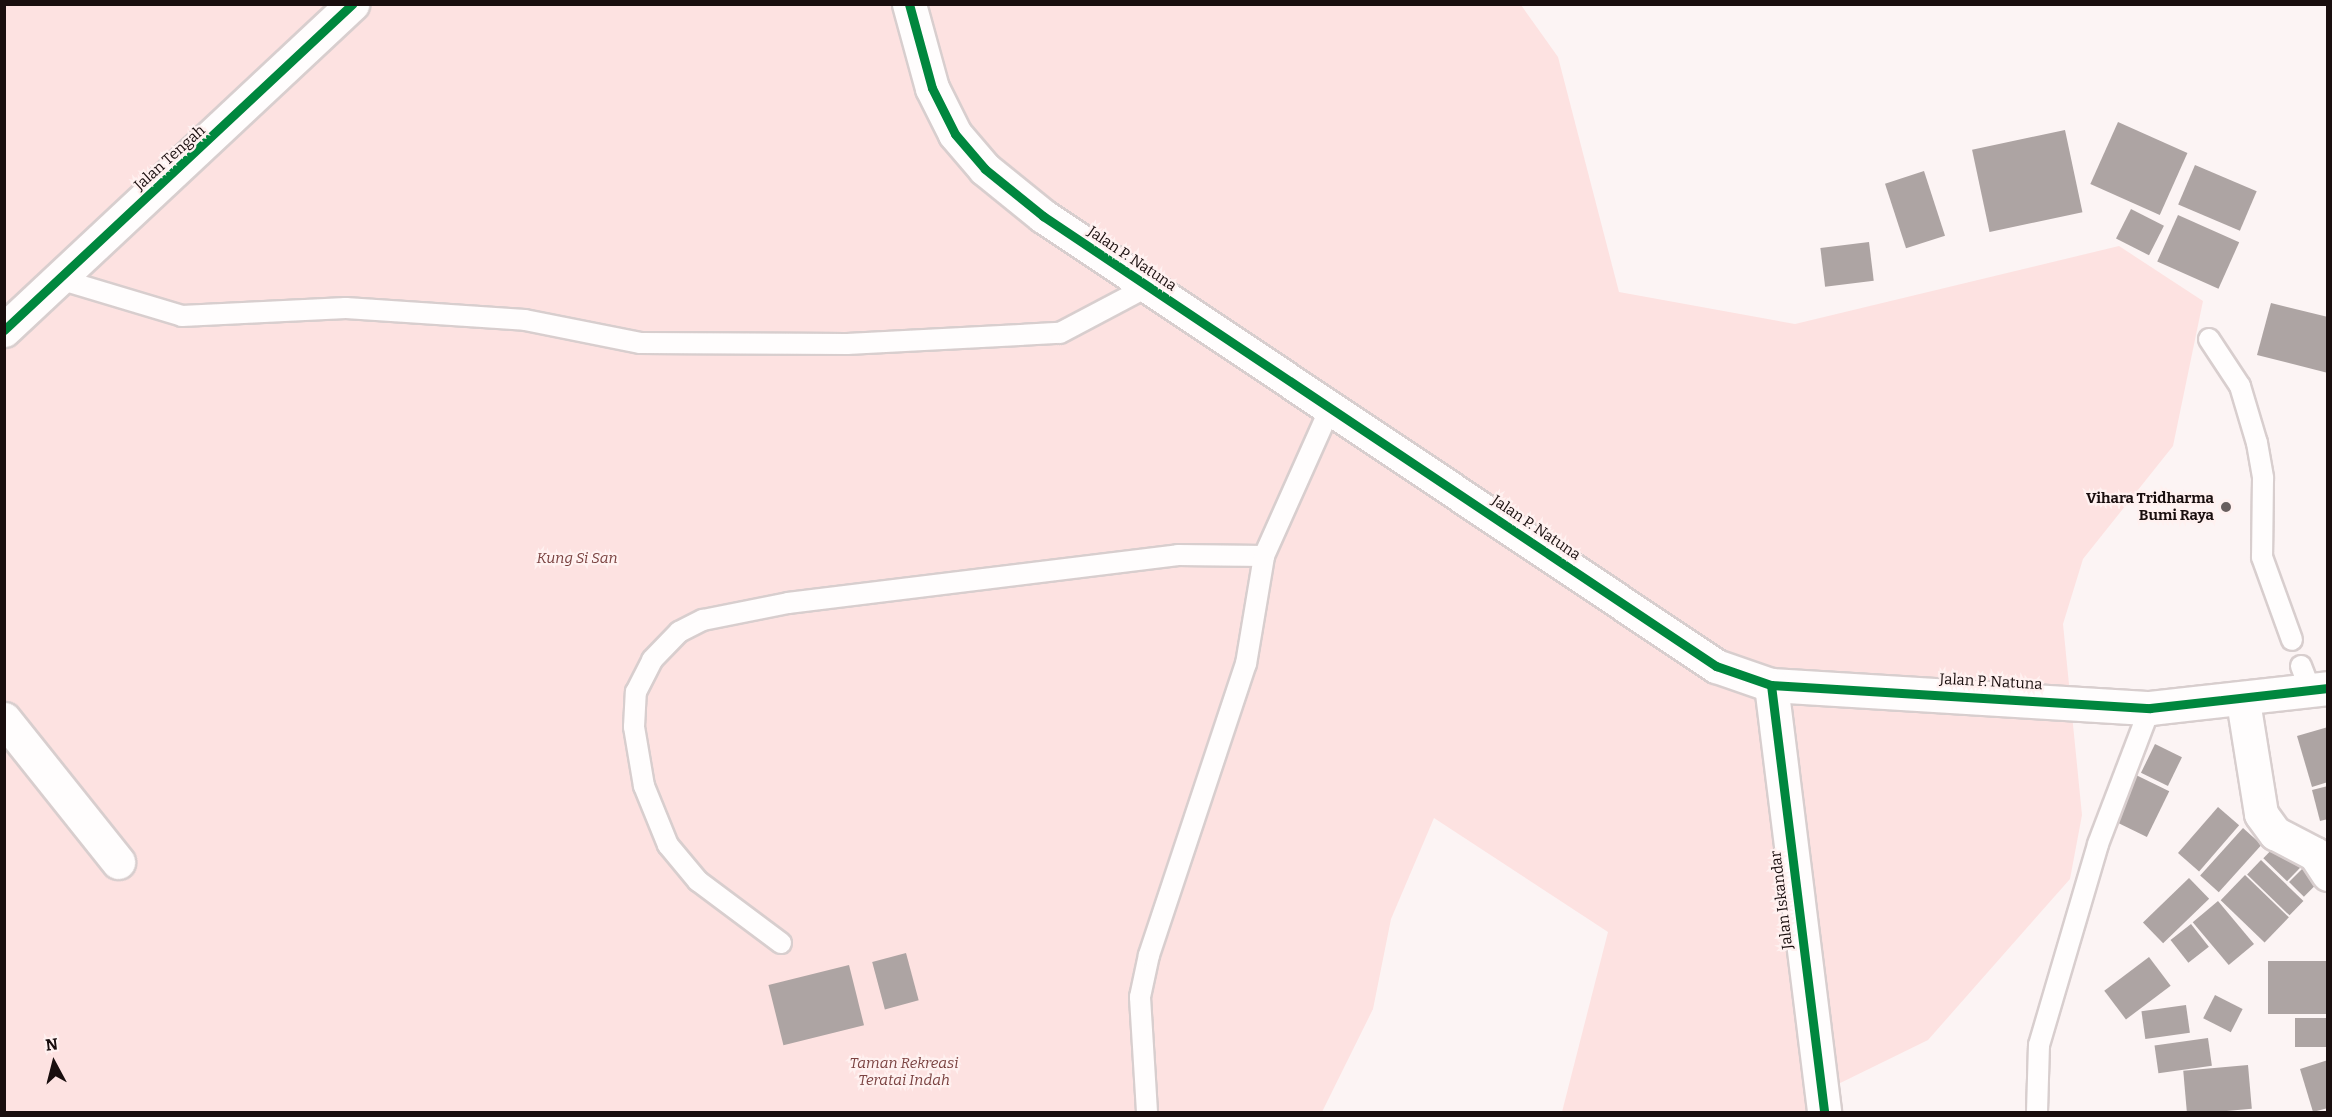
<!DOCTYPE html>
<style>
body{margin:0}
#map{position:relative;width:2332px;height:1117px;overflow:hidden;background:#fcf4f4;font-family:Bitter,serif}
div>[style]{position:absolute}
.green>*{inset:0;background:#fde2e1}
.building>*{inset:0;background:#ada4a3;transform-origin:0 0}
.roads{filter:drop-shadow(2px 0 #d8cece) drop-shadow(-2px 0 #d8cece) drop-shadow(0 2px #d8cece) drop-shadow(0 -2px #d8cece)}
.service>*{height:20px;margin:-10px;padding:0 10px;transform-origin:10px;border-radius:10px;background:#fffdfd}
.minor>*{height:33px;margin:-16.5px;padding:0 16.5px;transform-origin:16.5px;border-radius:16.5px;background:#fffdfd}
.cycleway>*{height:9px;margin:-4.5px;padding:0 4.5px;transform-origin:4.5px;border-radius:4.5px;background:#00873e}
.dots>*{width:16px;height:16px;translate:-50% -50%;box-sizing:border-box;border:3px solid #fff1f0;border-radius:50%}
span{translate:-50% -50%;white-space:nowrap;text-align:center;line-height:1.15;-webkit-text-stroke:4.5px #fff1f0;paint-order:stroke}
.street-label{font-size:15px;color:#190e0e}
.poi-label{font-size:15px;color:#190e0e;font-weight:700}
.right{translate:-100% -50%;text-align:right}
.park-label{font-size:15px;color:#7b4341;font-style:italic}
.frame{position:absolute;inset:0;border:6px solid #190e0e;pointer-events:none}
.north{position:absolute;left:24px;top:1033px;width:60px;height:60px;-webkit-text-stroke:4px #fff1f0;paint-order:stroke;rotate:353deg;font-size:16px;font-weight:700;line-height:24px;text-align:center;color:#190e0e}
.north::after{content:'';display:block;margin:auto;width:21px;height:27px;background:#190e0e;clip-path:polygon(50% 0,100% 100%,50% 72%,0 100%)}
</style>
<div id="map">
<div class="green">
<i style="clip-path:polygon(5px 5px,1521px 5px,1558px 57px,1619px 292px,1795px 324px,2119px 246px,2203px 301px,2173px 446px,2083px 559px,2063px 624px,2082px 815px,2070px 879px,1928px 1040px,1828px 1089px,1819px 1112px,1562px 1112px,1608px 932px,1434px 818px,1391px 919px,1373px 1009px,1322px 1112px,5px 1112px)"></i>
</div>
<div class="building">
<i style="left:2118px;top:122px;width:76px;height:68px;rotate:24deg"></i>
<i style="left:2065px;top:130px;width:84px;height:95px;rotate:78deg"></i>
<i style="left:2195px;top:165px;width:67px;height:43px;rotate:23deg"></i>
<i style="left:1924px;top:171px;width:68px;height:41px;rotate:72deg"></i>
<i style="left:2131px;top:209px;width:37px;height:33px;rotate:27deg"></i>
<i style="left:2178px;top:215px;width:67px;height:51px;rotate:24deg"></i>
<i style="left:1869px;top:242px;width:39px;height:49px;rotate:83deg"></i>
<i style="clip-path:polygon(2271px 303px,2328px 317px,2328px 373px,2257px 355px)"></i>
<i style="clip-path:polygon(2328px 727px,2328px 782px,2312px 787px,2297px 736px)"></i>
<i style="left:2155px;top:744px;width:30px;height:32px;rotate:26deg"></i>
<i style="left:2136px;top:775px;width:37px;height:51px;rotate:26deg"></i>
<i style="clip-path:polygon(2328px 786px,2328px 819px,2320px 821px,2312px 790px)"></i>
<i style="left:2218px;top:807px;width:28px;height:61px;rotate:41deg"></i>
<i style="left:2243px;top:828px;width:25px;height:64px;rotate:42deg"></i>
<i style="left:2280px;top:841px;width:33px;height:24px;rotate:44deg"></i>
<i style="left:2261px;top:860px;width:59px;height:20px;rotate:44deg"></i>
<i style="left:2306px;top:865px;width:21px;height:24px;rotate:45deg"></i>
<i style="left:2245px;top:875px;width:61px;height:35px;rotate:44deg"></i>
<i style="left:2189px;top:878px;width:29px;height:64px;rotate:46deg"></i>
<i style="left:2218px;top:901px;width:56px;height:33px;rotate:50deg"></i>
<i style="left:2191px;top:924px;width:29px;height:26px;rotate:52deg"></i>
<i style="left:906px;top:953px;width:49px;height:35px;rotate:75deg"></i>
<i style="left:2149px;top:957px;width:36px;height:56px;rotate:53deg"></i>
<i style="left:2328px;top:961px;width:53px;height:60px;rotate:90deg"></i>
<i style="left:849px;top:965px;width:62px;height:83px;rotate:76deg"></i>
<i style="left:2215px;top:995px;width:31px;height:26px;rotate:27deg"></i>
<i style="left:2186px;top:1005px;width:28px;height:45px;rotate:82deg"></i>
<i style="left:2328px;top:1018px;width:29px;height:33px;rotate:90deg"></i>
<i style="left:2208px;top:1038px;width:28px;height:54px;rotate:82deg"></i>
<i style="clip-path:polygon(2328px 1060px,2328px 1108px,2313px 1112px,2300px 1069px)"></i>
<i style="left:2248px;top:1065px;width:44px;height:65px;rotate:85deg"></i>
</div>
<div class="roads">
<div class="service">
<i style="left:59px;top:279px;width:128px;rotate:16.7deg"></i>
<i style="left:182px;top:316px;width:164px;rotate:-2.8deg"></i>
<i style="left:346px;top:308px;width:179px;rotate:3.8deg"></i>
<i style="left:525px;top:320px;width:117px;rotate:11.3deg"></i>
<i style="left:640px;top:343px;width:207px;rotate:0.3deg"></i>
<i style="left:847px;top:344px;width:213px;rotate:-3deg"></i>
<i style="left:1060px;top:333px;width:98px;rotate:-27.9deg"></i>
<i style="left:2209px;top:339px;width:56px;rotate:56.6deg"></i>
<i style="left:2240px;top:386px;width:59px;rotate:73.4deg"></i>
<i style="left:2257px;top:443px;width:36px;rotate:80deg"></i>
<i style="left:2263px;top:478px;width:79px;rotate:90.7deg"></i>
<i style="left:2262px;top:557px;width:88px;rotate:70.1deg"></i>
<i style="left:2301px;top:666px;width:28px;rotate:69deg"></i>
<i style="left:781px;top:943px;width:104px;rotate:-143.2deg"></i>
<i style="left:698px;top:881px;width:47px;rotate:-129.8deg"></i>
<i style="left:668px;top:845px;width:64px;rotate:-112.1deg"></i>
<i style="left:644px;top:786px;width:60px;rotate:-99.6deg"></i>
<i style="left:634px;top:727px;width:35px;rotate:-87deg"></i>
<i style="left:636px;top:692px;width:36px;rotate:-63deg"></i>
<i style="left:652px;top:660px;width:39px;rotate:-46deg"></i>
<i style="left:679px;top:632px;width:27px;rotate:-27deg"></i>
<i style="left:703px;top:620px;width:87px;rotate:-11.3deg"></i>
<i style="left:788px;top:603px;width:393px;rotate:-7deg"></i>
<i style="left:1178px;top:555px;width:86px;rotate:0.7deg"></i>
<i style="left:1147px;top:1112px;width:115px;rotate:-93.5deg"></i>
<i style="left:1140px;top:997px;width:43px;rotate:-77.9deg"></i>
<i style="left:1149px;top:955px;width:307px;rotate:-71.6deg"></i>
<i style="left:1246px;top:664px;width:109px;rotate:-80.5deg"></i>
<i style="left:1264px;top:556px;width:159px;rotate:-65.9deg"></i>
<i style="left:2037px;top:1112px;width:67px;rotate:-88.3deg"></i>
<i style="left:2039px;top:1045px;width:209px;rotate:-73.6deg"></i>
<i style="left:2098px;top:844px;width:146px;rotate:-69.1deg"></i>
</div>
<div class="minor">
<i style="left:909px;top:4px;width:87px;rotate:74.7deg"></i>
<i style="left:932px;top:88px;width:51px;rotate:63.4deg"></i>
<i style="left:955px;top:134px;width:46px;rotate:49.4deg"></i>
<i style="left:985px;top:169px;width:75px;rotate:39deg"></i>
<i style="left:1043px;top:216px;width:810px;rotate:33.77deg"></i>
<i style="left:1716px;top:666px;width:58px;rotate:19.1deg"></i>
<i style="left:1771px;top:685px;width:380px;rotate:3.5deg"></i>
<i style="left:2150px;top:708px;width:179px;rotate:-6.4deg"></i>
<i style="left:4px;top:330px;width:477px;rotate:-43.1deg"></i>
<i style="left:1771px;top:685px;width:430px;rotate:82.9deg"></i>
<i style="left:2243px;top:701px;width:114px;rotate:80.9deg"></i>
<i style="left:2261px;top:814px;width:24px;rotate:54deg"></i>
<i style="left:2275px;top:833px;width:45px;rotate:27.7deg"></i>
<i style="left:2315px;top:854px;width:24px;rotate:57deg"></i>
<i style="left:4px;top:719px;width:183px;rotate:51.4deg"></i>
</div>
</div>
<div class="cycleway">
<i style="left:909px;top:4px;width:87px;rotate:74.7deg"></i>
<i style="left:932px;top:88px;width:51px;rotate:63.4deg"></i>
<i style="left:955px;top:134px;width:46px;rotate:49.4deg"></i>
<i style="left:985px;top:169px;width:75px;rotate:39deg"></i>
<i style="left:1043px;top:216px;width:810px;rotate:33.77deg"></i>
<i style="left:1716px;top:666px;width:58px;rotate:19.1deg"></i>
<i style="left:1771px;top:685px;width:380px;rotate:3.5deg"></i>
<i style="left:2150px;top:708px;width:179px;rotate:-6.4deg"></i>
<i style="left:4px;top:330px;width:477px;rotate:-43.1deg"></i>
<i style="left:1771px;top:685px;width:430px;rotate:82.9deg"></i>
</div>
<div class="dots">
<i style="left:2226px;top:507px;background:#685e5e"></i>
</div>
<div class="street-label">
<span style="left:170px;top:158px;rotate:-42deg">Jalan Tengah</span>
<span style="left:1132px;top:259px;rotate:34deg">Jalan P. Natuna</span>
<span style="left:1536px;top:528px;rotate:34deg">Jalan P. Natuna</span>
<span style="left:1991px;top:682px;rotate:3deg">Jalan P. Natuna</span>
<span style="left:1782px;top:900px;rotate:-97deg">Jalan Iskandar</span>
</div>
<div class="poi-label">
<span class="right" style="left:2214px;top:507px">Vihara Tridharma<br>Bumi Raya</span>
</div>
<div class="park-label">
<span style="left:577px;top:559px">Kung Si San</span>
<span style="left:904px;top:1072px">Taman Rekreasi<br>Teratai Indah</span>
</div>
<div class="frame"></div>
<div class="north">N</div>
</div>
